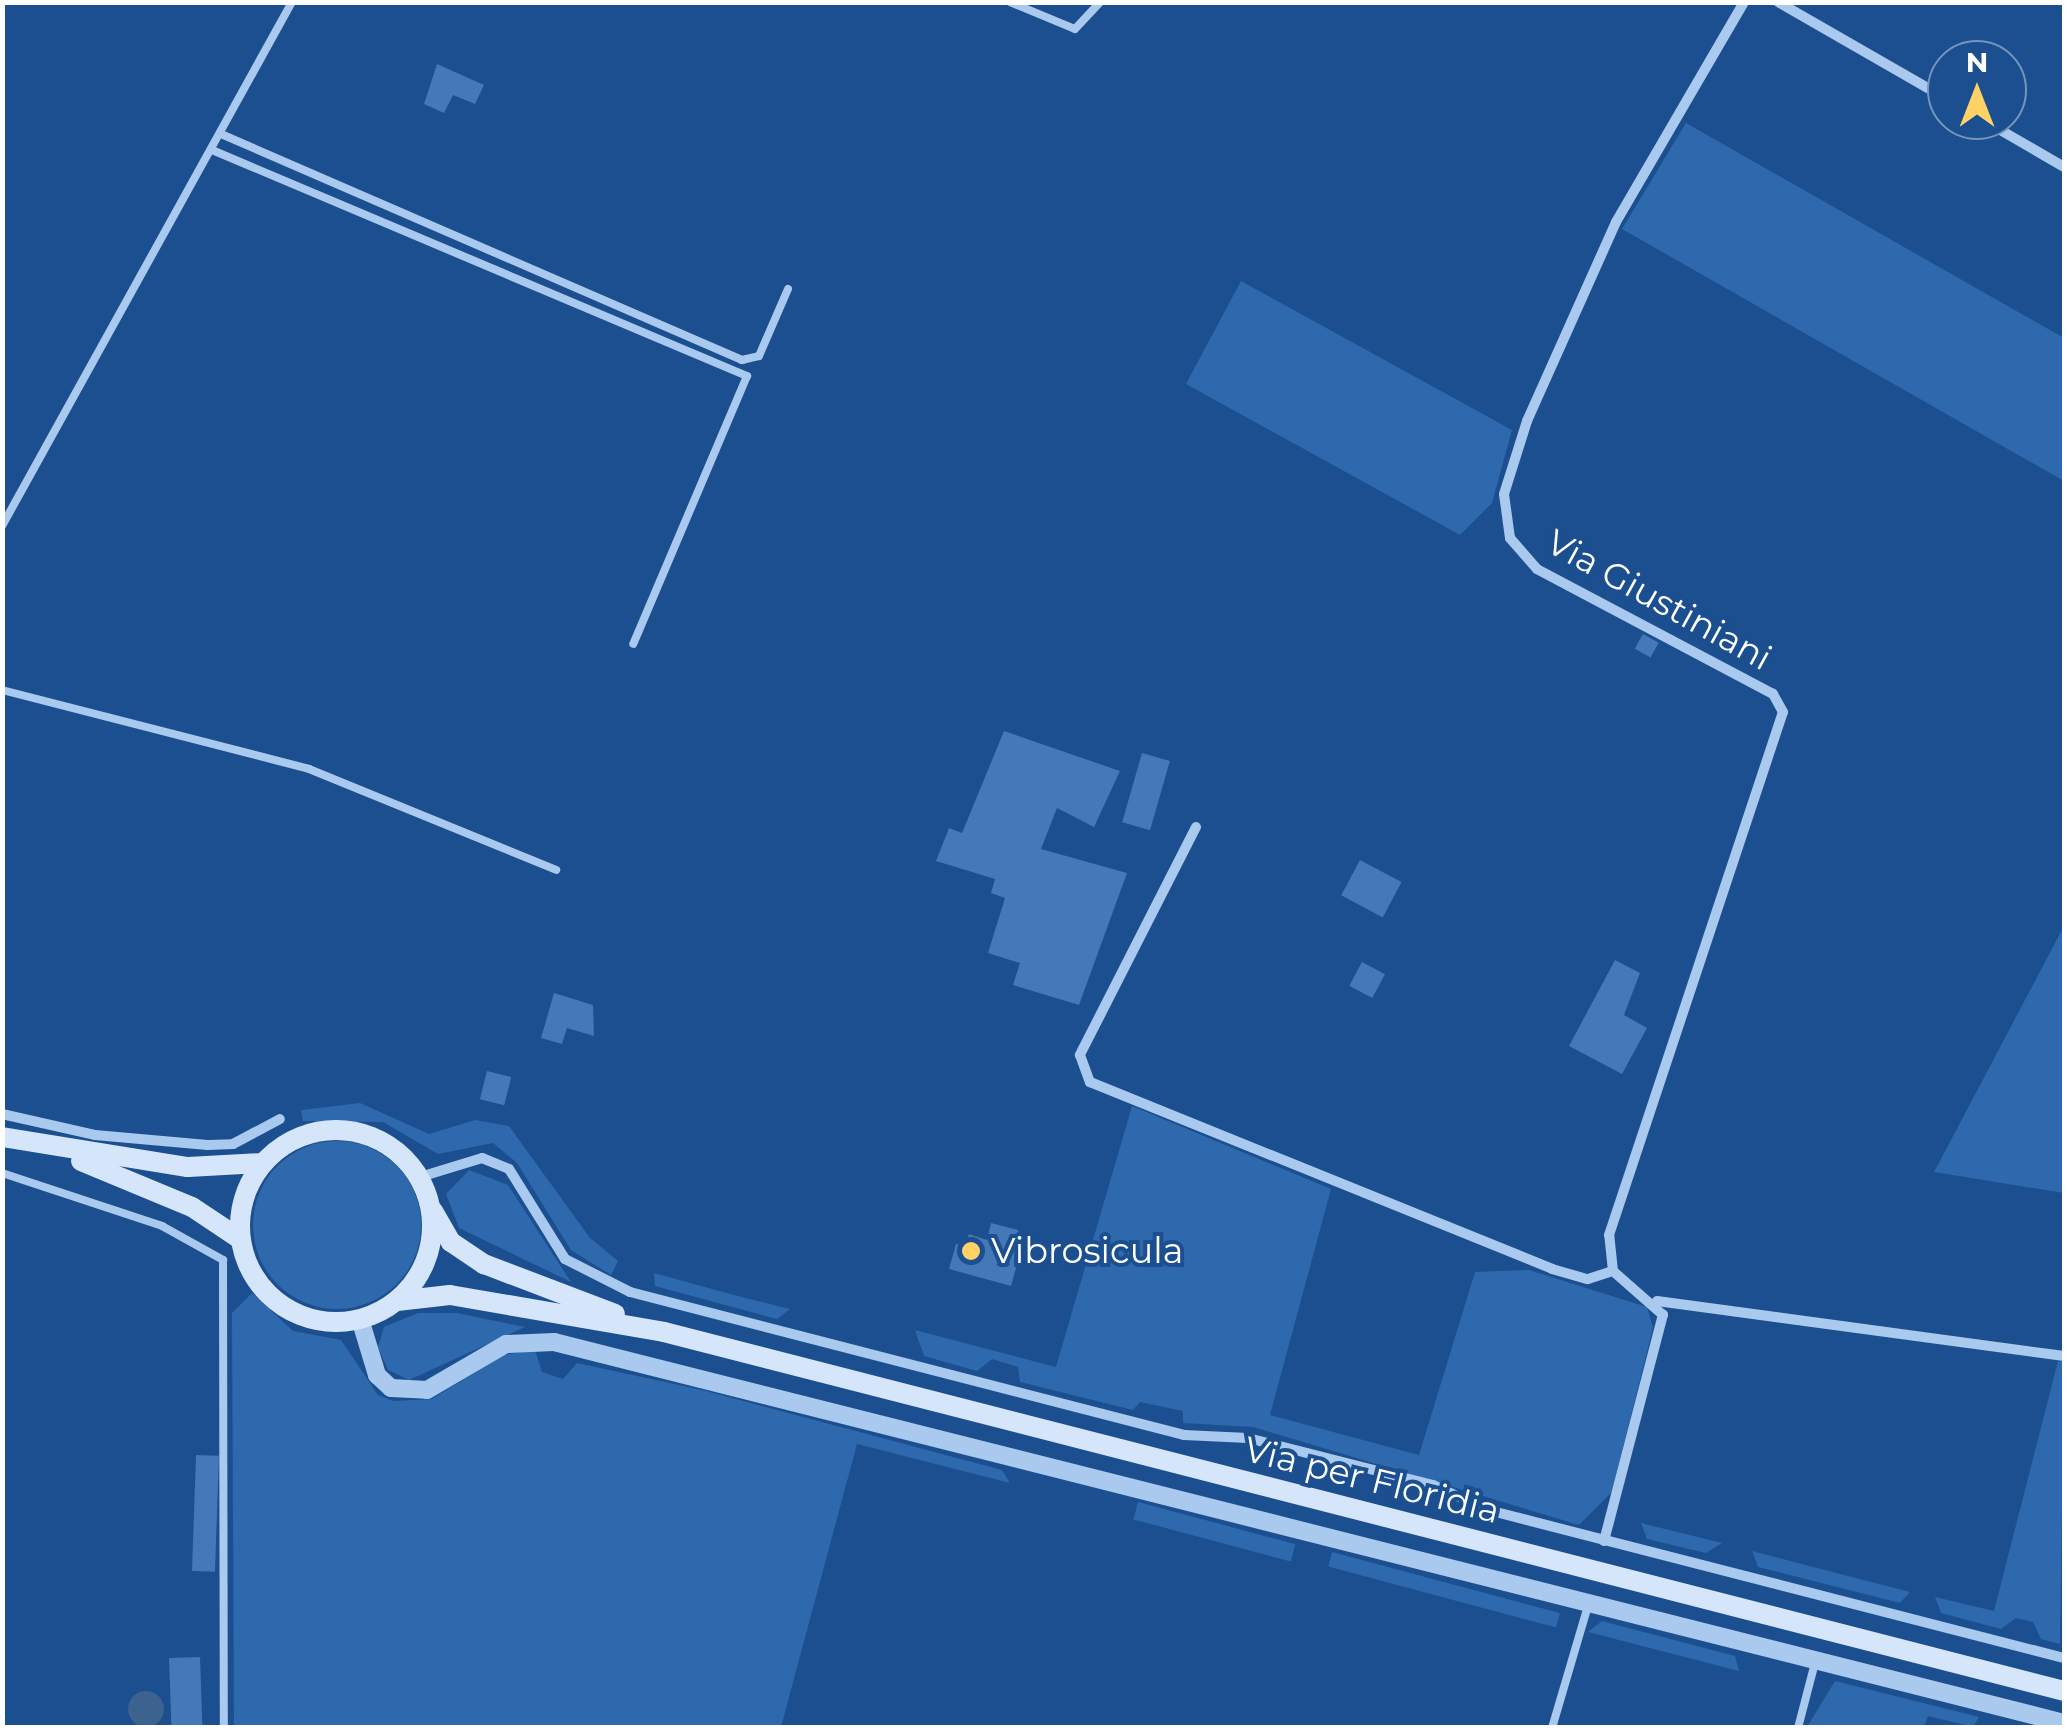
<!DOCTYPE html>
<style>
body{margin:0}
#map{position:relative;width:2067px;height:1730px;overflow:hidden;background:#1b4f8f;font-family:Montserrat,sans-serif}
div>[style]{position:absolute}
.green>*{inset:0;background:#2e69ad;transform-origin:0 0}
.round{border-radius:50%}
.water>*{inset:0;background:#3c6290}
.building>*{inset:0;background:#4478b7;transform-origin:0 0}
.service>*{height:8px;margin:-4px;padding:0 4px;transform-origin:4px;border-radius:4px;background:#a9c9ee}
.minor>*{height:10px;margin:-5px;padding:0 5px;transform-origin:5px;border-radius:5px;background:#a9c9ee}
.tertiary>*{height:18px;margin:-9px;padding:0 9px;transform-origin:9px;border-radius:9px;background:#a9c9ee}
.secondary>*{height:20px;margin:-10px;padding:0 10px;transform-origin:10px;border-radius:10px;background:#d6e6fa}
.secondary>.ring{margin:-10px;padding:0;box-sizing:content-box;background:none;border:20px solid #d6e6fa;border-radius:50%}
.dots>*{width:28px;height:28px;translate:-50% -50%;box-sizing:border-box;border:5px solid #1b4f8f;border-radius:50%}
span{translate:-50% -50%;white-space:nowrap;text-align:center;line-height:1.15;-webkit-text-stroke:8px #1b4f8f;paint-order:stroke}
.street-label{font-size:35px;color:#fff}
.poi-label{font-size:35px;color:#fff}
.left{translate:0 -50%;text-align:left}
.frame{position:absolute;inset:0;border:5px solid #fff;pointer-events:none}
.north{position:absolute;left:1927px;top:40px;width:100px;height:100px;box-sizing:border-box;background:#1b4f8f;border:2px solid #7695bc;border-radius:50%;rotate:0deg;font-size:28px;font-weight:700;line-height:40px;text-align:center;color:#fff}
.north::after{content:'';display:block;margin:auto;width:35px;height:45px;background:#ffd166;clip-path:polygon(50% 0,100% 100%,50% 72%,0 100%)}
</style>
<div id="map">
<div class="green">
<i style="clip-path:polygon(1686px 123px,2064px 338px,2064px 481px,1622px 229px)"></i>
<i style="clip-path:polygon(1241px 281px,1512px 430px,1492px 503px,1460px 535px,1186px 384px)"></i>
<i style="clip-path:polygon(2064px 926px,2064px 1193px,1934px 1172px,1979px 1087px)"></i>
<i style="clip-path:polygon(360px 1103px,429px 1134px,475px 1120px,509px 1126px,590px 1238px,618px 1261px,611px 1275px,571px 1250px,517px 1163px,493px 1143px,438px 1154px,383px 1122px,303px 1121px,301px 1110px)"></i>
<i style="clip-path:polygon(1132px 1106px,1331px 1189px,1270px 1415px,1419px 1455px,1475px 1272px,1529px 1270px,1647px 1307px,1653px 1328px,1612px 1492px,1579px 1525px,1253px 1427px,1183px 1423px,1183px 1411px,1140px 1402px,1133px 1410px,1020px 1382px,1018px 1367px,992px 1359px,977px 1371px,924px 1356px,915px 1330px,1056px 1367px)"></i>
<i class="round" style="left:253px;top:1141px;width:168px;height:168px"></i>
<i style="clip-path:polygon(469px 1170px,508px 1185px,571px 1282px,459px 1228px,446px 1194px)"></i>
<i style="clip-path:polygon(654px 1273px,734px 1295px,790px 1309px,777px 1319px,655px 1286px)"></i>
<i style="clip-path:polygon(252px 1293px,293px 1331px,341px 1340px,378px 1395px,394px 1401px,432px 1399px,504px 1355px,535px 1350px,542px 1372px,563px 1379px,577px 1363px,702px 1390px,1002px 1470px,1010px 1483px,857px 1444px,781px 1727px,234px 1727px,232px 1313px)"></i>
<i style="clip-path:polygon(418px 1313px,457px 1313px,525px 1327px,409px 1380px,388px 1370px,378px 1347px,384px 1327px)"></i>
<i style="clip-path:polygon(2058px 1361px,2064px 1362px,2060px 1644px,2041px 1639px,2033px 1622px,2016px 1618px,2001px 1629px,1941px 1613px,1935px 1597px,1994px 1611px)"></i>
<i style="left:1138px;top:1502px;width:163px;height:18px;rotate:15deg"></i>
<i style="clip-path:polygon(1641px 1523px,1722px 1543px,1706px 1553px,1647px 1539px)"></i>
<i style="clip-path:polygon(1752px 1551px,1844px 1575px,1910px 1592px,1900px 1603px,1758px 1567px)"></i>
<i style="left:1332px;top:1552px;width:236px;height:15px;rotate:15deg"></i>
<i style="clip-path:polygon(1602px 1621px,1735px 1656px,1739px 1671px,1588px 1632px)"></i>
<i style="clip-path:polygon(1835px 1681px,1979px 1717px,1973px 1727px,1928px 1716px,1924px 1727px,1807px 1727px)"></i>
</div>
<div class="water">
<i class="round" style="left:128px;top:1691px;width:36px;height:36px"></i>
</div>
<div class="building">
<i style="clip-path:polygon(437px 64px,484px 85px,475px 104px,453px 95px,444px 113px,424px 104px)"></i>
<i style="left:1643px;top:634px;width:18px;height:17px;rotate:29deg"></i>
<i style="clip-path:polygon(1004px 731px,1120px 771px,1094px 827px,1057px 808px,1041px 849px,1127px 873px,1079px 1005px,1013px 985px,1020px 963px,988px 953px,1005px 898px,991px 893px,995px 879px,936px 861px,949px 828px,962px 833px)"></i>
<i style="left:1142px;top:753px;width:29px;height:72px;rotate:16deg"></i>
<i style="left:1360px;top:860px;width:47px;height:40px;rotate:28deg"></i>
<i style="clip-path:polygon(1615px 960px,1640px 973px,1624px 1015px,1647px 1028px,1622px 1074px,1569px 1046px)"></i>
<i style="left:1362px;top:962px;width:26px;height:27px;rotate:28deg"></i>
<i style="clip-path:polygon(554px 993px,593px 1005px,594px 1036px,567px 1028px,562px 1044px,541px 1038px)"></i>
<i style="left:487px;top:1071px;width:25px;height:29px;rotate:14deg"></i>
<i style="clip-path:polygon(991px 1223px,1018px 1230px,1023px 1243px,1011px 1286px,949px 1269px,956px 1244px,965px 1246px,969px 1234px,987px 1240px)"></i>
<i style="left:196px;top:1455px;width:23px;height:116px;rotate:2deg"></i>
<i style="left:200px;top:1657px;width:71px;height:31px;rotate:88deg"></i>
</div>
<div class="service">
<i style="left:1010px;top:2px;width:70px;rotate:22.6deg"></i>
<i style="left:1075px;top:29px;width:37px;rotate:-47deg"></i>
<i style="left:221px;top:134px;width:568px;rotate:23.45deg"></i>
<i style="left:742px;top:360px;width:17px;rotate:-13deg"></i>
<i style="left:759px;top:356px;width:73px;rotate:-66.6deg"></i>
<i style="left:212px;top:150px;width:581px;rotate:22.9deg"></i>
<i style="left:747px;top:376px;width:291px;rotate:113deg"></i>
<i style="left:2px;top:526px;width:599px;rotate:-61.04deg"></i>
<i style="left:2px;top:690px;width:317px;rotate:14.4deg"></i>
<i style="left:309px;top:769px;width:267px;rotate:22.2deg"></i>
<i style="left:2px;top:1173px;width:169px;rotate:18.3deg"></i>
<i style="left:162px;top:1226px;width:70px;rotate:29.1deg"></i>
<i style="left:223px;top:1260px;width:468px;rotate:89.9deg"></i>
<i style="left:1552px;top:1728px;width:131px;rotate:-73.6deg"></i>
<i style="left:1798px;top:1728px;width:71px;rotate:-75.4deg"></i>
</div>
<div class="minor">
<i style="left:1778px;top:2px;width:195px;rotate:29.9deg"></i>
<i style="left:1983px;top:120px;width:94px;rotate:30.1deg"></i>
<i style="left:1196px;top:827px;width:256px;rotate:117deg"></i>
<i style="left:1080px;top:1055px;width:29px;rotate:70deg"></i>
<i style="left:1090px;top:1082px;width:498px;rotate:22deg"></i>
<i style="left:1552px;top:1269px;width:37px;rotate:16deg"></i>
<i style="left:1588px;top:1279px;width:26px;rotate:-18deg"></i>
<i style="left:2px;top:1114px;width:95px;rotate:12.7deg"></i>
<i style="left:95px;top:1135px;width:113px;rotate:5.1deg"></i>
<i style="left:208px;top:1145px;width:25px;rotate:-2deg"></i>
<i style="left:233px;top:1144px;width:53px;rotate:-28deg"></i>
<i style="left:420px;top:1177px;width:65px;rotate:-17deg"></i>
<i style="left:482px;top:1158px;width:29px;rotate:22deg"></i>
<i style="left:509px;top:1169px;width:106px;rotate:58.1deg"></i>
<i style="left:565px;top:1259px;width:73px;rotate:26.9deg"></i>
<i style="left:630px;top:1292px;width:572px;rotate:14.47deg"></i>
<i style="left:1184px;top:1435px;width:64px;rotate:2.7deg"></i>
<i style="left:1248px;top:1438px;width:191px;rotate:14.3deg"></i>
<i style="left:1433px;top:1485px;width:60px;rotate:24.4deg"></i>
<i style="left:1488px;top:1510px;width:595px;rotate:14.41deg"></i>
<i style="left:1657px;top:1301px;width:411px;rotate:7.7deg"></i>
<i style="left:1604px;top:1541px;width:234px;rotate:-75.4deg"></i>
<i style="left:1663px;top:1315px;width:67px;rotate:-138.7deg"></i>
<i style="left:1613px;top:1271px;width:36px;rotate:-96deg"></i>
<i style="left:1609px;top:1235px;width:551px;rotate:-71.6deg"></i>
<i style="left:1783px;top:712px;width:21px;rotate:-119deg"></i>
<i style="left:1773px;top:694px;width:267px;rotate:-152.1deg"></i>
<i style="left:1537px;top:569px;width:41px;rotate:-131.1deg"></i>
<i style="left:1510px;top:538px;width:44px;rotate:-97.8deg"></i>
<i style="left:1504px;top:494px;width:77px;rotate:-72.5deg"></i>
<i style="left:1527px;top:421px;width:218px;rotate:-65.9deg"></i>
<i style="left:1616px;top:222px;width:255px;rotate:-59.8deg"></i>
</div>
<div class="tertiary">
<i style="left:360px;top:1319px;width:59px;rotate:73.1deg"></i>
<i style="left:377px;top:1375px;width:19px;rotate:43deg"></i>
<i style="left:391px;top:1388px;width:36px;rotate:3deg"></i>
<i style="left:427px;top:1390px;width:91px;rotate:-30.2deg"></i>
<i style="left:506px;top:1344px;width:48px;rotate:-2.4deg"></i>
<i style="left:554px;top:1342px;width:1557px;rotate:14.16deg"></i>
</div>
<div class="secondary">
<i class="ring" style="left:240px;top:1130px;width:172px;height:172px"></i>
<i style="left:2px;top:1137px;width:188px;rotate:9.2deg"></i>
<i style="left:188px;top:1167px;width:75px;rotate:-3.1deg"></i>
<i style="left:81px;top:1161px;width:120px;rotate:22.5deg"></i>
<i style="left:192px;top:1207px;width:58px;rotate:33.7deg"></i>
<i style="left:433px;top:1211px;width:36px;rotate:60deg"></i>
<i style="left:451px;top:1242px;width:40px;rotate:34deg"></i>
<i style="left:484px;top:1264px;width:140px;rotate:20.9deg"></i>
<i style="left:397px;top:1301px;width:53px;rotate:-6.5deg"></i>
<i style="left:450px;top:1295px;width:217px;rotate:9.8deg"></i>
<i style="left:664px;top:1332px;width:1445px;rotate:14.38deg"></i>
</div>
<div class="dots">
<i style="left:971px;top:1251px;background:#ffd166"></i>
</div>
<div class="street-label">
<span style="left:1659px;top:600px;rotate:29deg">Via Giustiniani</span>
<span style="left:1372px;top:1480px;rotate:14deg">Via per Floridia</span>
</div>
<div class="poi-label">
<span class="left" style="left:991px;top:1251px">Vibrosicula</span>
</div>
<div class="frame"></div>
<div class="north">N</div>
</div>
